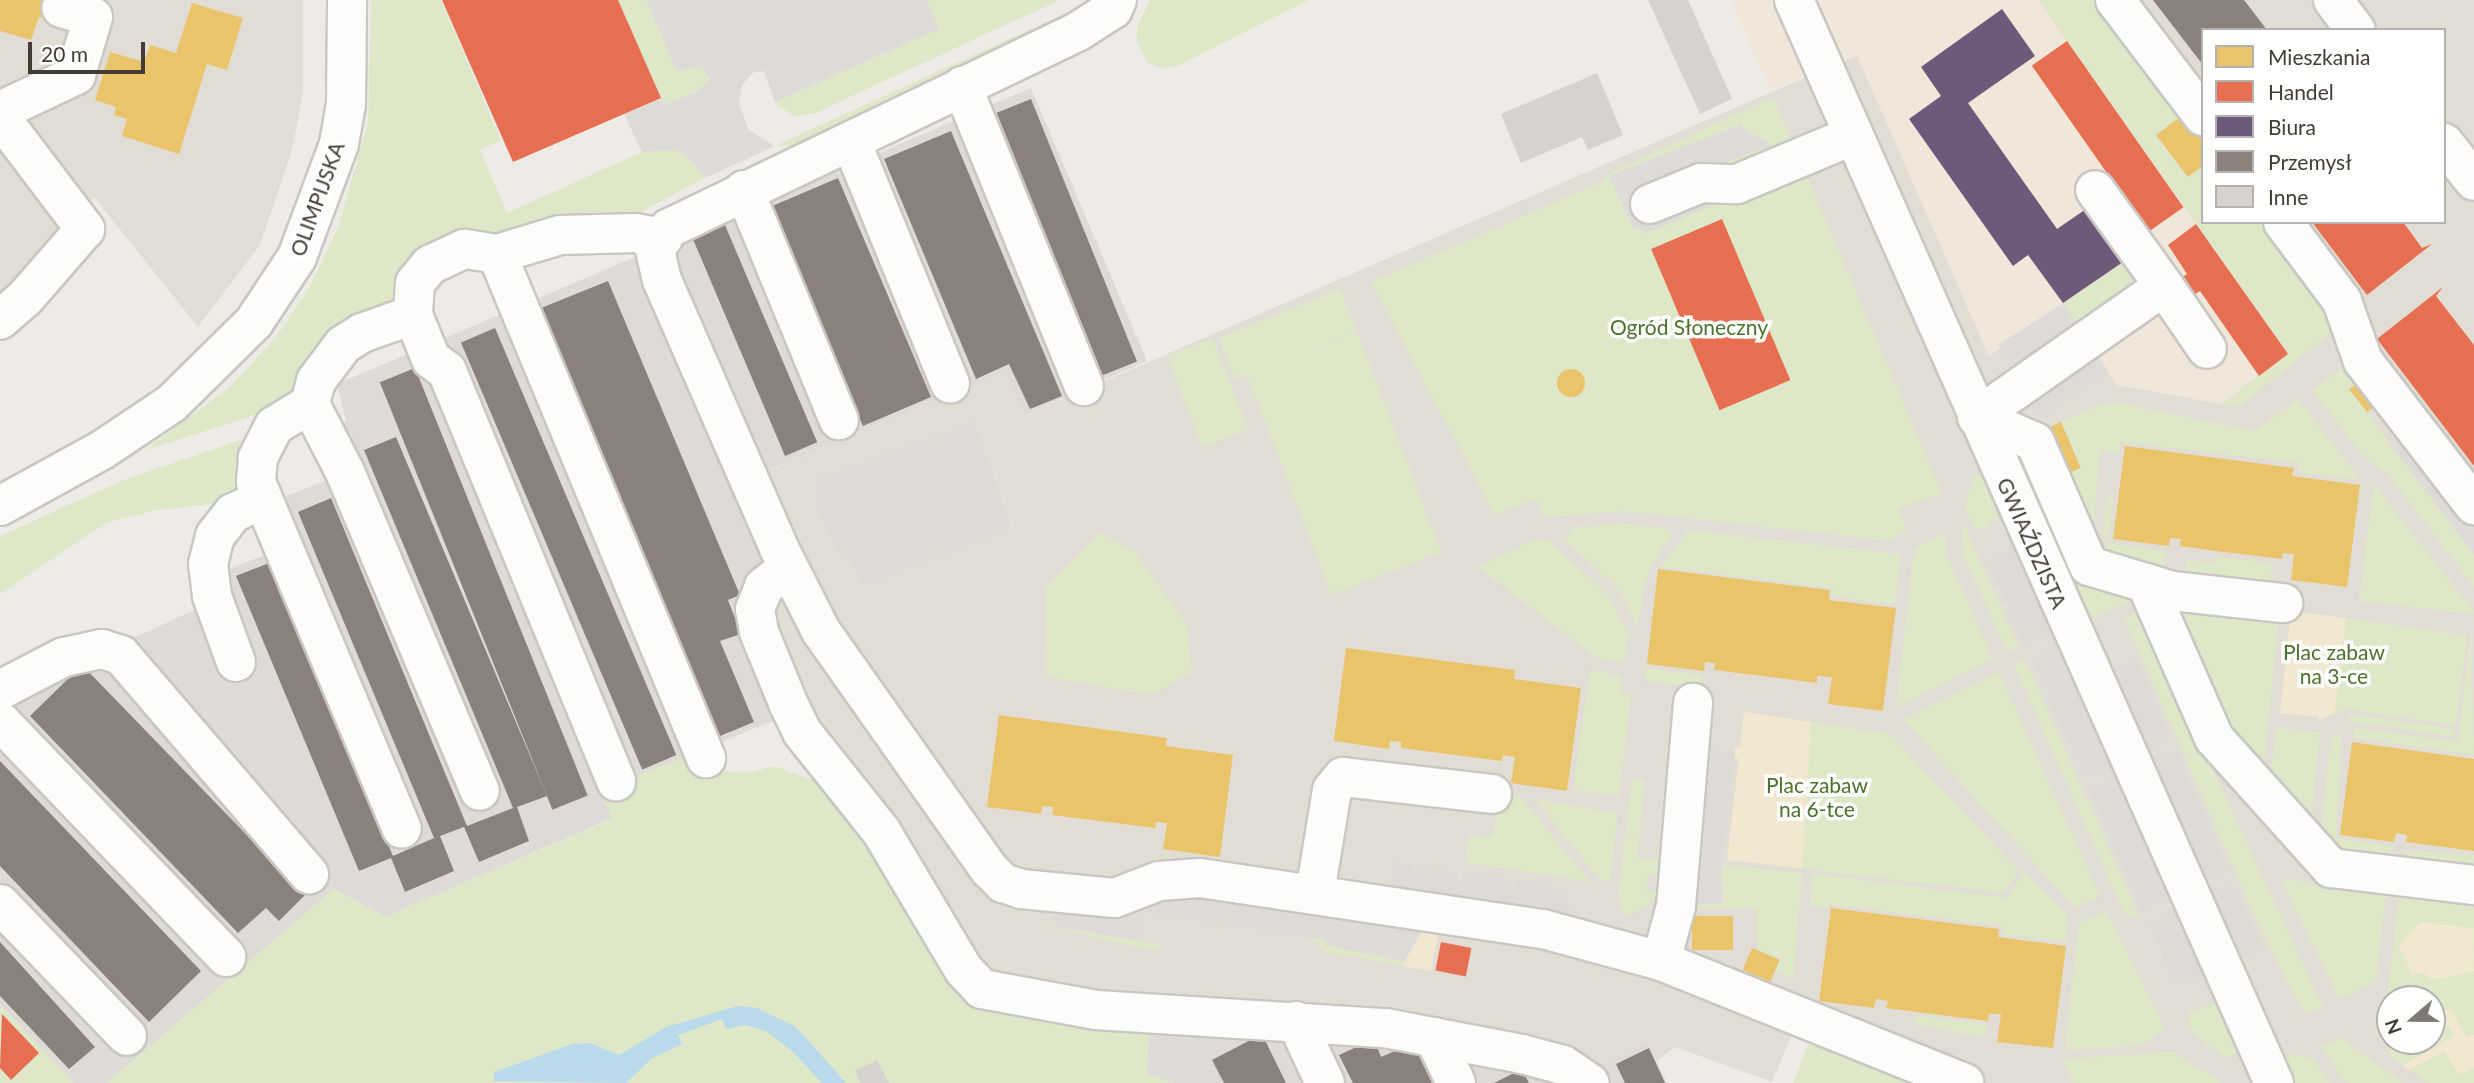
<!DOCTYPE html>
<meta charset="utf-8">
<style>
body{margin:0}
#map{position:relative;width:2474px;height:1083px;overflow:hidden;background:#eeebe7;font-family:Lato,sans-serif}
div>[style]{position:absolute}
.residential>*{inset:0;background:#e2ddd4}
.commercial>*{inset:0;background:#f1e6da}
.industrial>*{inset:0;background:#dedad5}
.green>*{inset:0;background:#dee7c8;transform-origin:0 0}
.sand>*{inset:0;background:#f2e8d2}
.parking>*{inset:0;background:#dddad7;transform-origin:0 0}
.water>*{inset:0;background:#b9daea}
.homes>*{inset:0;background:#e9c46a;transform-origin:0 0}
.round{border-radius:50%}
.shops>*{inset:0;background:#e76f51;transform-origin:0 0}
.offices>*{inset:0;background:#6d597a}
.industry>*{inset:0;background:#8a817c;transform-origin:0 0}
.building>*{inset:0;background:#d6d2ce}
.roads{filter:drop-shadow(2px 0 #cac7c3) drop-shadow(-2px 0 #cac7c3) drop-shadow(0 2px #cac7c3) drop-shadow(0 -2px #cac7c3)}
.minor>*{height:38px;margin:-19px;padding:0 19px;transform-origin:19px;border-radius:19px;background:#fcfcfb}
span{translate:-50% -50%;white-space:nowrap;text-align:center;line-height:1.15;-webkit-text-stroke:7px #fff;paint-order:stroke}
.street-label{font-size:21px;color:#433c34}
.park-label{font-size:21px;color:#4b712b}
.legend{position:absolute;left:2201px;top:28px;width:245px;height:196px;box-sizing:border-box;background:#fff;border:2px solid #b4b1ae;margin:0;padding:9px 12px;list-style:none;font-size:21px;color:#433c34}
.legend li{display:flex;align-items:center;gap:14px;height:35px}
.legend b{width:35px;border:2px solid #b4b1ae}
.north{position:absolute;left:2376px;top:985px;width:70px;height:70px;box-sizing:border-box;background:#fff;border:2px solid #b4b1ae;border-radius:50%;rotate:250deg;font-size:19px;font-weight:700;line-height:28px;text-align:center;color:#433c34}
.north::after{content:'';display:block;margin:auto;width:24px;height:32px;background:#7f7973;clip-path:polygon(50% 0,100% 100%,50% 72%,0 100%)}
.scale{position:absolute;left:28px;top:42px;width:117px;height:32px;box-sizing:border-box;border:4px solid #433c34;border-top:0;padding-left:9px;font-size:21px;line-height:24px;white-space:nowrap;color:#433c34;-webkit-text-stroke:5px #fff;paint-order:stroke}
</style>
<div id="map">
<div class="residential">
<i style="clip-path:polygon(0 0,303px 0,303px 93px,292px 150px,260px 245px,198px 327px,94px 197px,23px 274px,0 291px)"></i>
<i style="clip-path:polygon(evenodd,2038px 0,2474px 0,2474px 1083px,1920px 1083px,1792px 1034px,1772px 1082px,1675px 1047px,1657px 1061px,1647px 1041px,1568px 1079px,982px 989px,780px 718px,742px 482px,1005px 371px,1026px 415px,1857px 55px,1989px 356px,2063px 303px,2222px 404px,2288px 354px,2038px 0,2203px 30px,2444px 30px,2444px 222px,2203px 222px,2203px 30px,2038px 0,2390px 999px,2432px 999px,2432px 1041px,2390px 1041px,2390px 999px)"></i>
</div>
<div class="commercial">
<i style="clip-path:polygon(1730px 0,2038px 0,2288px 354px,2221px 404px,2117px 385px,2063px 303px,1989px 356px,1857px 55px,1770px 90px)"></i>
</div>
<div class="industrial">
<i style="clip-path:polygon(1031px 88px,1147px 361px,1025px 415px,1005px 372px,742px 481px,766px 544px,743px 611px,780px 718px,600px 791px,613px 818px,385px 917px,334px 889px,107px 1083px,74px 1083px,0 1005px,0 700px,207px 604px,198px 582px,274px 551px,256px 508px,335px 477px,317px 434px,346px 421px,337px 384px)"></i>
<i style="clip-path:polygon(1150px 1026px,1400px 1037px,1568px 1079px,1647px 1041px,1667px 1083px,1174px 1083px,1146px 1075px)"></i>
</div>
<div class="green">
<i style="clip-path:polygon(371px 0,441px 0,501px 140px,480px 150px,507px 213px,642px 152px,674px 150px,686px 154px,705px 178px,622px 222px,550px 224px,398px 302px,298px 390px,264px 412px,144px 451px,231px 386px,277px 336px,310px 287px,339px 225px,368px 123px)"></i>
<i style="clip-path:polygon(618px 0,646px 0,678px 71px,701px 66px,709px 74px,706px 86px,664px 106px)"></i>
<i style="clip-path:polygon(926px 0,1060px 0,815px 113px,793px 116px,775px 102px,937px 30px)"></i>
<i style="clip-path:polygon(1150px 0,1309px 0,1180px 65px,1164px 68px,1148px 63px,1137px 42px,1137px 28px)"></i>
<i style="clip-path:polygon(2038px 0,2096px 0,2183px 115px,2156px 136px,2188px 177px,2203px 166px,2203px 222px,2260px 222px,2328px 312px,2329px 334px,2239px 407px,2221px 404px,2288px 353px)"></i>
<i style="clip-path:polygon(1070px 11px,1063px 21px,802px 145px,775px 146px)"></i>
<i style="clip-path:polygon(1773px 97px,1942px 493px,1898px 509px,1907px 530px,1890px 541px,1624px 511px,1544px 517px,1536px 499px,1495px 515px,1371px 282px,1604px 181px,1608px 174px)"></i>
<i style="clip-path:polygon(2123px 262px,2136px 279px,2132px 289px,2081px 331px,2063px 303px)"></i>
<i style="left:1340px;top:289px;width:45px;height:131px;rotate:68deg"></i>
<i style="left:1357px;top:332px;width:236px;height:118px;rotate:69deg"></i>
<i style="left:1212px;top:338px;width:98px;height:49px;rotate:68deg"></i>
<i style="clip-path:polygon(2348px 363px,2361px 380px,2349px 389px,2474px 554px,2474px 587px,2387px 473px,2363px 457px,2313px 390px)"></i>
<i style="clip-path:polygon(2298px 399px,2361px 480px,2298px 473px,2299px 463px,2120px 442px,2119px 453px,2100px 451px,2092px 536px,2062px 477px,2081px 468px,2061px 422px,2099px 405px,2119px 403px,2255px 431px)"></i>
<i style="clip-path:polygon(250px 437px,239px 492px,228px 502px,153px 511px,106px 523px,0 594px,0 536px,126px 479px)"></i>
<i style="clip-path:polygon(1986px 473px,2003px 513px,1984px 530px,1973px 526px,1965px 509px,1972px 478px)"></i>
<i style="clip-path:polygon(2374px 484px,2474px 612px,2474px 614px,2359px 601px)"></i>
<i style="clip-path:polygon(2106px 497px,2113px 498px,2108px 543px,2165px 551px,2162px 575px,2107px 557px,2108px 538px,2102px 537px)"></i>
<i style="clip-path:polygon(1963px 523px,2019px 647px,2007px 652px,1961px 549px)"></i>
<i style="clip-path:polygon(1624px 524px,1670px 529px,1672px 534px,1649px 568px,1637px 627px,1618px 589px,1566px 541px,1571px 528px)"></i>
<i style="clip-path:polygon(1688px 530px,1901px 554px,1895px 604px,1832px 597px,1833px 588px,1660px 567px)"></i>
<i style="clip-path:polygon(1101px 532px,1135px 553px,1186px 622px,1192px 672px,1152px 695px,1047px 677px,1046px 588px)"></i>
<i style="clip-path:polygon(1945px 532px,1946px 554px,1993px 659px,1896px 707px,1914px 549px)"></i>
<i style="clip-path:polygon(1535px 539px,1549px 541px,1608px 595px,1629px 636px,1623px 663px,1596px 657px,1478px 567px)"></i>
<i style="clip-path:polygon(2216px 557px,2272px 563px,2271px 582px,2263px 588px,2185px 579px,2187px 560px,2214px 563px)"></i>
<i style="clip-path:polygon(2084px 578px,2136px 599px,2083px 622px,2067px 585px)"></i>
<i style="clip-path:polygon(2186px 608px,2279px 616px,2263px 776px,2232px 742px,2179px 621px)"></i>
<i style="clip-path:polygon(2291px 611px,2467px 635px,2456px 725px,2346px 709px,2318px 721px,2318px 717px,2280px 713px)"></i>
<i style="clip-path:polygon(2140px 612px,2323px 1007px,2305px 1015px,2263px 935px,2124px 618px)"></i>
<i style="clip-path:polygon(2471px 631px,2474px 755px,2353px 738px,2354px 727px,2458px 742px)"></i>
<i style="clip-path:polygon(2025px 660px,2137px 911px,2135px 918px,2124px 913px,2014px 665px)"></i>
<i style="left:1646px;top:668px;width:57px;height:13px;rotate:7deg"></i>
<i style="clip-path:polygon(1590px 670px,1622px 676px,1620px 691px,1631px 696px,1619px 796px,1573px 790px)"></i>
<i style="clip-path:polygon(1999px 672px,2100px 896px,2075px 908px,1903px 719px)"></i>
<i style="clip-path:polygon(1744px 712px,1890px 734px,2019px 871px,2004px 893px,1727px 860px)"></i>
<i style="left:2350px;top:714px;width:106px;height:8px;rotate:8deg"></i>
<i style="clip-path:polygon(2276px 727px,2320px 733px,2310px 832px,2270px 786px)"></i>
<i style="clip-path:polygon(2337px 734px,2342px 735px,2336px 838px,2393px 846px,2392px 862px,2330px 854px,2320px 844px,2330px 740px)"></i>
<i style="clip-path:polygon(699px 751px,717px 771px,748px 773px,774px 766px,846px 793px,982px 989px,1150px 1026px,1146px 1075px,1174px 1083px,107px 1083px,334px 889px,385px 917px,612px 819px,600px 791px)"></i>
<i style="clip-path:polygon(1632px 779px,1645px 781px,1637px 858px,1662px 861px,1668px 875px,1647px 875px,1647px 892px,1661px 892px,1660px 897px,1631px 915px,1624px 914px,1618px 896px)"></i>
<i style="clip-path:polygon(1519px 794px,1590px 882px,1465px 862px,1469px 835px,1493px 838px,1497px 812px)"></i>
<i style="clip-path:polygon(1534px 799px,1617px 813px,1611px 879px,1601px 881px)"></i>
<i style="clip-path:polygon(2406px 851px,2474px 855px,2474px 872px,2405px 863px)"></i>
<i style="clip-path:polygon(1721px 865px,1802px 873px,1793px 979px,1775px 972px,1780px 960px,1758px 951px,1757px 909px,1690px 910px,1690px 904px,1722px 903px)"></i>
<i style="clip-path:polygon(2025px 871px,2068px 915px,2066px 942px,2003px 935px,2003px 926px,1828px 904px,1827px 908px,1810px 906px,1812px 874px,2007px 898px)"></i>
<i style="clip-path:polygon(2281px 879px,2386px 891px,2376px 982px,2339px 999px)"></i>
<i style="clip-path:polygon(evenodd,2399px 893px,2474px 903px,2474px 1083px,2428px 1083px,2390px 1056px,2386px 1009px,2399px 893px,2390px 999px,2432px 999px,2432px 1041px,2390px 1041px,2390px 999px)"></i>
<i style="clip-path:polygon(2106px 911px,2165px 1029px,2141px 1046px,2068px 1050px,2065px 1043px,2079px 923px)"></i>
<i style="clip-path:polygon(1018px 919px,1052px 926px,1161px 945px,1155px 951px)"></i>
<i style="clip-path:polygon(1309px 937px,1326px 940px,1326px 945px,1404px 962px,1403px 966px,1326px 952px)"></i>
<i style="clip-path:polygon(2214px 1003px,2239px 1052px,2225px 1058px,2192px 1032px,2188px 1013px)"></i>
<i style="clip-path:polygon(0 1005px,74px 1083px,0 1083px)"></i>
<i style="clip-path:polygon(1916px 1015px,1988px 1024px,1987px 1032px,1979px 1037px,1916px 1024px)"></i>
<i style="clip-path:polygon(2341px 1038px,2403px 1083px,2346px 1083px,2321px 1047px)"></i>
<i style="clip-path:polygon(1809px 1043px,1914px 1083px,1793px 1083px)"></i>
<i style="clip-path:polygon(2173px 1052px,2223px 1083px,2073px 1083px,2064px 1059px)"></i>
<i style="clip-path:polygon(2294px 1054px,2313px 1059px,2330px 1083px,2293px 1083px,2281px 1060px)"></i>
</div>
<div class="sand">
<i style="clip-path:polygon(2291px 611px,2346px 618px,2335px 711px,2318px 721px,2318px 717px,2280px 713px)"></i>
<i style="clip-path:polygon(1744px 712px,1811px 722px,1802px 868px,1727px 860px,1739px 759px,1734px 758px,1735px 747px,1740px 747px)"></i>
<i style="clip-path:polygon(1441px 922px,1431px 971px,1403px 966px,1417px 936px)"></i>
<i style="clip-path:polygon(2420px 922px,2473px 928px,2474px 971px,2439px 979px,2428px 978px,2425px 973px,2412px 974px,2399px 946px)"></i>
<i style="clip-path:polygon(2438px 1010px,2451px 1010px,2467px 1038px,2474px 1035px,2474px 1068px,2459px 1075px,2444px 1051px,2410px 1070px,2403px 1066px,2454px 1036px)"></i>
</div>
<div class="parking">
<i style="clip-path:polygon(646px 0,926px 0,939px 29px,775px 102px,764px 71px,754px 72px,742px 85px,739px 104px,749px 130px,775px 146px,705px 178px,686px 154px,674px 150px,642px 152px,624px 114px,661px 98px,665px 105px,699px 90px,709px 79px,701px 66px,677px 71px)"></i>
<i style="clip-path:polygon(1739px 125px,1771px 145px,1644px 194px,1707px 193px,1713px 205px,1645px 234px,1641px 227px,1634px 230px,1609px 176px)"></i>
<i style="left:2063px;top:303px;width:33px;height:77px;rotate:57deg"></i>
<i style="left:2094px;top:350px;width:27px;height:85px;rotate:57deg"></i>
<i style="clip-path:polygon(974px 421px,1011px 529px,863px 587px,851px 560px,837px 552px,819px 514px,816px 479px)"></i>
<i style="clip-path:polygon(2405px 439px,2474px 529px,2474px 554px,2393px 448px)"></i>
<i style="clip-path:polygon(2018px 545px,2205px 974px,2176px 986px,2148px 922px,2168px 913px,2172px 904px,2162px 901px,2142px 910px,2090px 790px,2109px 781px,2113px 772px,2103px 769px,2084px 777px,2031px 658px,2051px 649px,2054px 640px,2045px 636px,2025px 645px,1987px 559px)"></i>
<i style="clip-path:polygon(2136px 658px,2170px 738px,2146px 752px,2152px 760px,2176px 751px,2228px 870px,2205px 882px,2210px 892px,2234px 883px,2263px 950px,2234px 962px,2110px 669px)"></i>
<i style="clip-path:polygon(1707px 748px,1735px 752px,1721px 865px,1722px 903px,1690px 904px)"></i>
<i style="clip-path:polygon(1394px 861px,1411px 864px,1413px 881px,1420px 865px,1456px 871px,1459px 888px,1465px 872px,1509px 879px,1511px 896px,1517px 880px,1558px 887px,1584px 921px,1390px 894px)"></i>
<i style="clip-path:polygon(1194px 887px,1424px 928px,1405px 960px,1326px 945px,1326px 940px,1145px 913px,1148px 901px)"></i>
<i style="left:1055px;top:906px;width:90px;height:20px;rotate:9deg"></i>
<i style="left:1834px;top:1008px;width:126px;height:12px;rotate:20deg"></i>
</div>
<div class="water">
<i style="clip-path:polygon(738px 1006px,757px 1008px,796px 1027px,846px 1083px,822px 1083px,792px 1051px,766px 1031px,746px 1025px,726px 1029px,722px 1019px,678px 1035px,682px 1044px,652px 1058px,626px 1083px,494px 1081px,494px 1072px,573px 1044px,590px 1043px,619px 1055px,666px 1027px)"></i>
</div>
<div class="homes">
<i style="clip-path:polygon(0 0,54px 0,48px 19px,39px 17px,31px 40px,0 31px)"></i>
<i style="clip-path:polygon(192px 3px,243px 18px,227px 70px,207px 64px,179px 154px,122px 136px,127px 119px,114px 115px,116px 107px,95px 100px,110px 52px,144px 62px,150px 45px,176px 53px)"></i>
<i style="clip-path:polygon(2183px 115px,2203px 141px,2203px 166px,2188px 177px,2156px 135px)"></i>
<i class="round" style="left:1557px;top:369px;width:28px;height:28px"></i>
<i style="left:2361px;top:380px;width:29px;height:15px;rotate:52deg"></i>
<i style="left:2061px;top:422px;width:50px;height:21px;rotate:67deg"></i>
<i style="clip-path:polygon(2125px 446px,2294px 468px,2292px 476px,2360px 485px,2347px 587px,2291px 580px,2294px 554px,2283px 553px,2282px 559px,2216px 551px,2180px 546px,2181px 539px,2170px 538px,2169px 546px,2113px 539px)"></i>
<i style="clip-path:polygon(1658px 569px,1830px 590px,1829px 600px,1896px 608px,1883px 711px,1828px 704px,1832px 677px,1817px 676px,1817px 683px,1714px 670px,1715px 663px,1705px 662px,1704px 671px,1647px 664px)"></i>
<i style="clip-path:polygon(1346px 648px,1515px 670px,1514px 679px,1581px 688px,1567px 791px,1511px 783px,1515px 757px,1503px 755px,1502px 761px,1401px 748px,1401px 742px,1390px 741px,1389px 749px,1334px 741px)"></i>
<i style="clip-path:polygon(999px 715px,1167px 738px,1166px 746px,1233px 755px,1220px 857px,1163px 849px,1167px 823px,1156px 822px,1155px 828px,1052px 815px,1053px 807px,1042px 806px,1041px 814px,987px 807px)"></i>
<i style="clip-path:polygon(2352px 742px,2474px 759px,2474px 851px,2406px 842px,2407px 835px,2396px 833px,2394px 842px,2340px 835px)"></i>
<i style="clip-path:polygon(1831px 908px,1999px 929px,1998px 937px,2066px 946px,2053px 1048px,1997px 1042px,2001px 1014px,1989px 1014px,1988px 1021px,1886px 1008px,1888px 1001px,1876px 999px,1874px 1008px,1819px 1001px)"></i>
<i style="left:1692px;top:916px;width:41px;height:34px"></i>
<i style="left:1752px;top:948px;width:30px;height:24px;rotate:23deg"></i>
</div>
<div class="shops">
<i style="clip-path:polygon(442px 0,618px 0,661px 98px,513px 162px)"></i>
<i style="left:2067px;top:41px;width:203px;height:43px;rotate:55deg"></i>
<i style="left:1722px;top:219px;width:175px;height:77px;rotate:67deg"></i>
<i style="clip-path:polygon(2312px 222px,2403px 222px,2422px 248px,2432px 244px,2367px 295px)"></i>
<i style="clip-path:polygon(2196px 224px,2288px 354px,2259px 376px,2200px 291px,2194px 295px,2181px 278px,2187px 274px,2168px 245px)"></i>
<i style="clip-path:polygon(2443px 287px,2436px 296px,2474px 345px,2474px 466px,2377px 339px)"></i>
<i style="left:1441px;top:942px;width:31px;height:29px;rotate:11deg"></i>
<i style="clip-path:polygon(2px 1014px,39px 1053px,11px 1080px,0 1068px)"></i>
</div>
<div class="offices">
<i style="clip-path:polygon(2002px 9px,2035px 56px,1968px 103px,2057px 229px,2086px 209px,2123px 262px,2063px 303px,2028px 255px,2013px 266px,1909px 119px,1941px 96px,1921px 67px)"></i>
</div>
<div class="industry">
<i style="clip-path:polygon(2153px 0,2244px 0,2267px 30px,2203px 30px,2203px 65px)"></i>
<i style="left:1031px;top:99px;width:283px;height:37px;rotate:68deg"></i>
<i style="clip-path:polygon(951px 131px,1062px 396px,1030px 409px,1009px 364px,976px 379px,884px 159px)"></i>
<i style="left:838px;top:178px;width:238px;height:74px;rotate:67deg"></i>
<i style="left:725px;top:225px;width:236px;height:35px;rotate:67deg"></i>
<i style="clip-path:polygon(608px 281px,740px 595px,728px 600px,741px 634px,720px 641px,754px 722px,720px 736px,541px 308px)"></i>
<i style="left:495px;top:328px;width:464px;height:37px;rotate:67deg"></i>
<i style="left:415px;top:368px;width:461px;height:38px;rotate:68deg"></i>
<i style="clip-path:polygon(396px 437px,547px 796px,517px 807px,529px 841px,479px 862px,464px 827px,440px 836px,454px 871px,405px 892px,391px 858px,359px 871px,236px 576px,269px 563px,393px 856px,434px 838px,298px 512px,331px 498px,467px 826px,513px 808px,364px 450px)"></i>
<i style="clip-path:polygon(82px 665px,305px 895px,279px 921px,266px 908px,238px 933px,30px 716px)"></i>
<i style="clip-path:polygon(0 761px,201px 971px,149px 1022px,0 866px)"></i>
<i style="clip-path:polygon(0 942px,95px 1047px,69px 1069px,0 996px)"></i>
<i style="clip-path:polygon(1262px 1034px,1286px 1083px,1224px 1083px,1212px 1060px)"></i>
<i style="clip-path:polygon(1374px 1039px,1381px 1057px,1413px 1043px,1432px 1083px,1353px 1083px,1339px 1055px)"></i>
<i style="clip-path:polygon(1649px 1048px,1665px 1083px,1625px 1083px,1616px 1064px)"></i>
<i style="clip-path:polygon(1522px 1069px,1529px 1083px,1494px 1083px)"></i>
</div>
<div class="building">
<i style="clip-path:polygon(1648px 0,1688px 0,1732px 99px,1700px 114px)"></i>
<i style="clip-path:polygon(1597px 73px,1623px 135px,1588px 150px,1582px 137px,1521px 163px,1501px 114px)"></i>
<i style="clip-path:polygon(877px 1060px,889px 1083px,861px 1083px,855px 1071px)"></i>
</div>
<div class="roads">
<div class="minor">
<i style="left:1117px;top:0;width:10px;rotate:114deg"></i>
<i style="left:1113px;top:9px;width:43px;rotate:147.4deg"></i>
<i style="left:1077px;top:32px;width:453px;rotate:154.3deg"></i>
<i style="left:669px;top:228px;width:26px;rotate:122deg"></i>
<i style="left:655px;top:250px;width:31px;rotate:77deg"></i>
<i style="left:662px;top:280px;width:295px;rotate:66.4deg"></i>
<i style="left:780px;top:550px;width:91px;rotate:63.2deg"></i>
<i style="left:821px;top:631px;width:291px;rotate:54.8deg"></i>
<i style="left:989px;top:869px;width:20px;rotate:45deg"></i>
<i style="left:1003px;top:883px;width:19px;rotate:18deg"></i>
<i style="left:1021px;top:889px;width:94px;rotate:5.5deg"></i>
<i style="left:1115px;top:898px;width:47px;rotate:-21.1deg"></i>
<i style="left:1159px;top:881px;width:41px;rotate:-4.2deg"></i>
<i style="left:1200px;top:878px;width:347px;rotate:8.5deg"></i>
<i style="left:1543px;top:929px;width:122px;rotate:15.2deg"></i>
<i style="left:1661px;top:961px;width:327px;rotate:21.9deg"></i>
<i style="left:1794px;top:0;width:1185px;rotate:66.1deg"></i>
<i style="left:2115px;top:0;width:146px;rotate:52.8deg"></i>
<i style="left:2333px;top:0;width:38px;rotate:53deg"></i>
<i style="left:962px;top:86px;width:324px;rotate:67.9deg"></i>
<i style="left:0;top:111px;width:84px;rotate:-25.3deg"></i>
<i style="left:76px;top:75px;width:60px;rotate:-73.7deg"></i>
<i style="left:93px;top:17px;width:33px;rotate:-164deg"></i>
<i style="left:0;top:117px;width:141px;rotate:52.8deg"></i>
<i style="left:85px;top:229px;width:91px;rotate:131deg"></i>
<i style="left:25px;top:298px;width:33px;rotate:139deg"></i>
<i style="left:851px;top:141px;width:262px;rotate:67.8deg"></i>
<i style="left:2444px;top:143px;width:48px;rotate:51.7deg"></i>
<i style="left:744px;top:190px;width:249px;rotate:67.6deg"></i>
<i style="left:1650px;top:204px;width:55px;rotate:-22.4deg"></i>
<i style="left:1701px;top:183px;width:36px;rotate:2deg"></i>
<i style="left:1737px;top:184px;width:125px;rotate:-22.7deg"></i>
<i style="left:2283px;top:222px;width:99px;rotate:53.2deg"></i>
<i style="left:2342px;top:301px;width:64px;rotate:70.7deg"></i>
<i style="left:2363px;top:361px;width:182px;rotate:52.4deg"></i>
<i style="left:663px;top:238px;width:27px;rotate:-170deg"></i>
<i style="left:636px;top:233px;width:76px;rotate:178.5deg"></i>
<i style="left:560px;top:235px;width:66px;rotate:163.2deg"></i>
<i style="left:497px;top:254px;width:546px;rotate:67.48deg"></i>
<i style="left:497px;top:254px;width:33px;rotate:-171deg"></i>
<i style="left:464px;top:249px;width:38px;rotate:155deg"></i>
<i style="left:430px;top:265px;width:23px;rotate:130deg"></i>
<i style="left:415px;top:283px;width:32px;rotate:94deg"></i>
<i style="left:413px;top:315px;width:48px;rotate:67.8deg"></i>
<i style="left:431px;top:359px;width:20px;rotate:37deg"></i>
<i style="left:447px;top:371px;width:444px;rotate:67.6deg"></i>
<i style="left:2164px;top:286px;width:76px;rotate:55.7deg"></i>
<i style="left:413px;top:315px;width:54px;rotate:160.6deg"></i>
<i style="left:362px;top:333px;width:22px;rotate:148deg"></i>
<i style="left:343px;top:345px;width:45px;rotate:126.9deg"></i>
<i style="left:316px;top:381px;width:24px;rotate:105deg"></i>
<i style="left:310px;top:404px;width:76px;rotate:62.8deg"></i>
<i style="left:345px;top:472px;width:346px;rotate:67.1deg"></i>
<i style="left:310px;top:404px;width:42px;rotate:148.6deg"></i>
<i style="left:274px;top:426px;width:36px;rotate:117deg"></i>
<i style="left:258px;top:458px;width:24px;rotate:95deg"></i>
<i style="left:256px;top:482px;width:376px;rotate:67.2deg"></i>
<i style="left:1977px;top:417px;width:63px;rotate:23.3deg"></i>
<i style="left:2035px;top:442px;width:135px;rotate:66.5deg"></i>
<i style="left:2089px;top:566px;width:59px;rotate:16.6deg"></i>
<i style="left:2146px;top:583px;width:169px;rotate:66.3deg"></i>
<i style="left:2214px;top:738px;width:175px;rotate:48deg"></i>
<i style="left:2331px;top:868px;width:144px;rotate:6.8deg"></i>
<i style="left:1977px;top:417px;width:228px;rotate:-35deg"></i>
<i style="left:2164px;top:286px;width:118px;rotate:-125.7deg"></i>
<i style="left:0;top:506px;width:116px;rotate:-28.8deg"></i>
<i style="left:102px;top:450px;width:84px;rotate:-33.9deg"></i>
<i style="left:172px;top:403px;width:115px;rotate:-44.6deg"></i>
<i style="left:254px;top:322px;width:78px;rotate:-56.5deg"></i>
<i style="left:297px;top:257px;width:121px;rotate:-69.6deg"></i>
<i style="left:339px;top:144px;width:41px;rotate:-80.1deg"></i>
<i style="left:346px;top:104px;width:104px;rotate:-89.4deg"></i>
<i style="left:788px;top:568px;width:31px;rotate:142deg"></i>
<i style="left:764px;top:587px;width:24px;rotate:112deg"></i>
<i style="left:755px;top:609px;width:23px;rotate:80deg"></i>
<i style="left:759px;top:632px;width:79px;rotate:67.7deg"></i>
<i style="left:789px;top:705px;width:30px;rotate:64deg"></i>
<i style="left:802px;top:732px;width:127px;rotate:51.4deg"></i>
<i style="left:881px;top:831px;width:162px;rotate:59.2deg"></i>
<i style="left:964px;top:970px;width:26px;rotate:47deg"></i>
<i style="left:982px;top:989px;width:116px;rotate:10.4deg"></i>
<i style="left:1096px;top:1010px;width:290px;rotate:3.6deg"></i>
<i style="left:1385px;top:1028px;width:139px;rotate:10.7deg"></i>
<i style="left:1522px;top:1054px;width:42px;rotate:15deg"></i>
<i style="left:1563px;top:1065px;width:32px;rotate:34deg"></i>
<i style="left:2146px;top:583px;width:27px;rotate:17deg"></i>
<i style="left:2172px;top:591px;width:112px;rotate:6.2deg"></i>
<i style="left:236px;top:662px;width:70px;rotate:-110deg"></i>
<i style="left:212px;top:596px;width:32px;rotate:-97deg"></i>
<i style="left:208px;top:564px;width:29px;rotate:-76deg"></i>
<i style="left:215px;top:536px;width:29px;rotate:-52deg"></i>
<i style="left:233px;top:513px;width:31px;rotate:-25deg"></i>
<i style="left:0;top:690px;width:72px;rotate:-27.3deg"></i>
<i style="left:64px;top:657px;width:39px;rotate:-12deg"></i>
<i style="left:102px;top:649px;width:20px;rotate:18deg"></i>
<i style="left:121px;top:655px;width:289px;rotate:49.4deg"></i>
<i style="left:0;top:721px;width:327px;rotate:46.2deg"></i>
<i style="left:1315px;top:893px;width:104px;rotate:-80.6deg"></i>
<i style="left:1332px;top:790px;width:17px;rotate:-50deg"></i>
<i style="left:1343px;top:777px;width:150px;rotate:6.5deg"></i>
<i style="left:0;top:904px;width:183px;rotate:46.1deg"></i>
<i style="left:1661px;top:961px;width:57px;rotate:-74.7deg"></i>
<i style="left:1676px;top:906px;width:204px;rotate:-85.2deg"></i>
<i style="left:1296px;top:1021px;width:68px;rotate:64.9deg"></i>
<i style="left:1434px;top:1037px;width:51px;rotate:64.4deg"></i>
</div>
</div>
<div class="street-label">
<span style="left:317px;top:199px;rotate:-70deg">OLIMPIJSKA</span>
<span style="left:2032px;top:543px;rotate:66deg">GWIAŹDZISTA</span>
</div>
<div class="park-label">
<span style="left:1689px;top:327px">Ogród Słoneczny</span>
<span style="left:2334px;top:664px">Plac zabaw<br>na 3-ce</span>
<span style="left:1817px;top:797px">Plac zabaw<br>na 6-tce</span>
</div>
<ul class="legend">
<li><b style="height:19px;background:#e9c46a"></b>Mieszkania</li>
<li><b style="height:19px;background:#e76f51"></b>Handel</li>
<li><b style="height:19px;background:#6d597a"></b>Biura</li>
<li><b style="height:19px;background:#8a817c"></b>Przemysł</li>
<li><b style="height:19px;background:#d6d2ce"></b>Inne</li>
</ul>
<div class="north">N</div>
<div class="scale">20 m</div>
</div>
